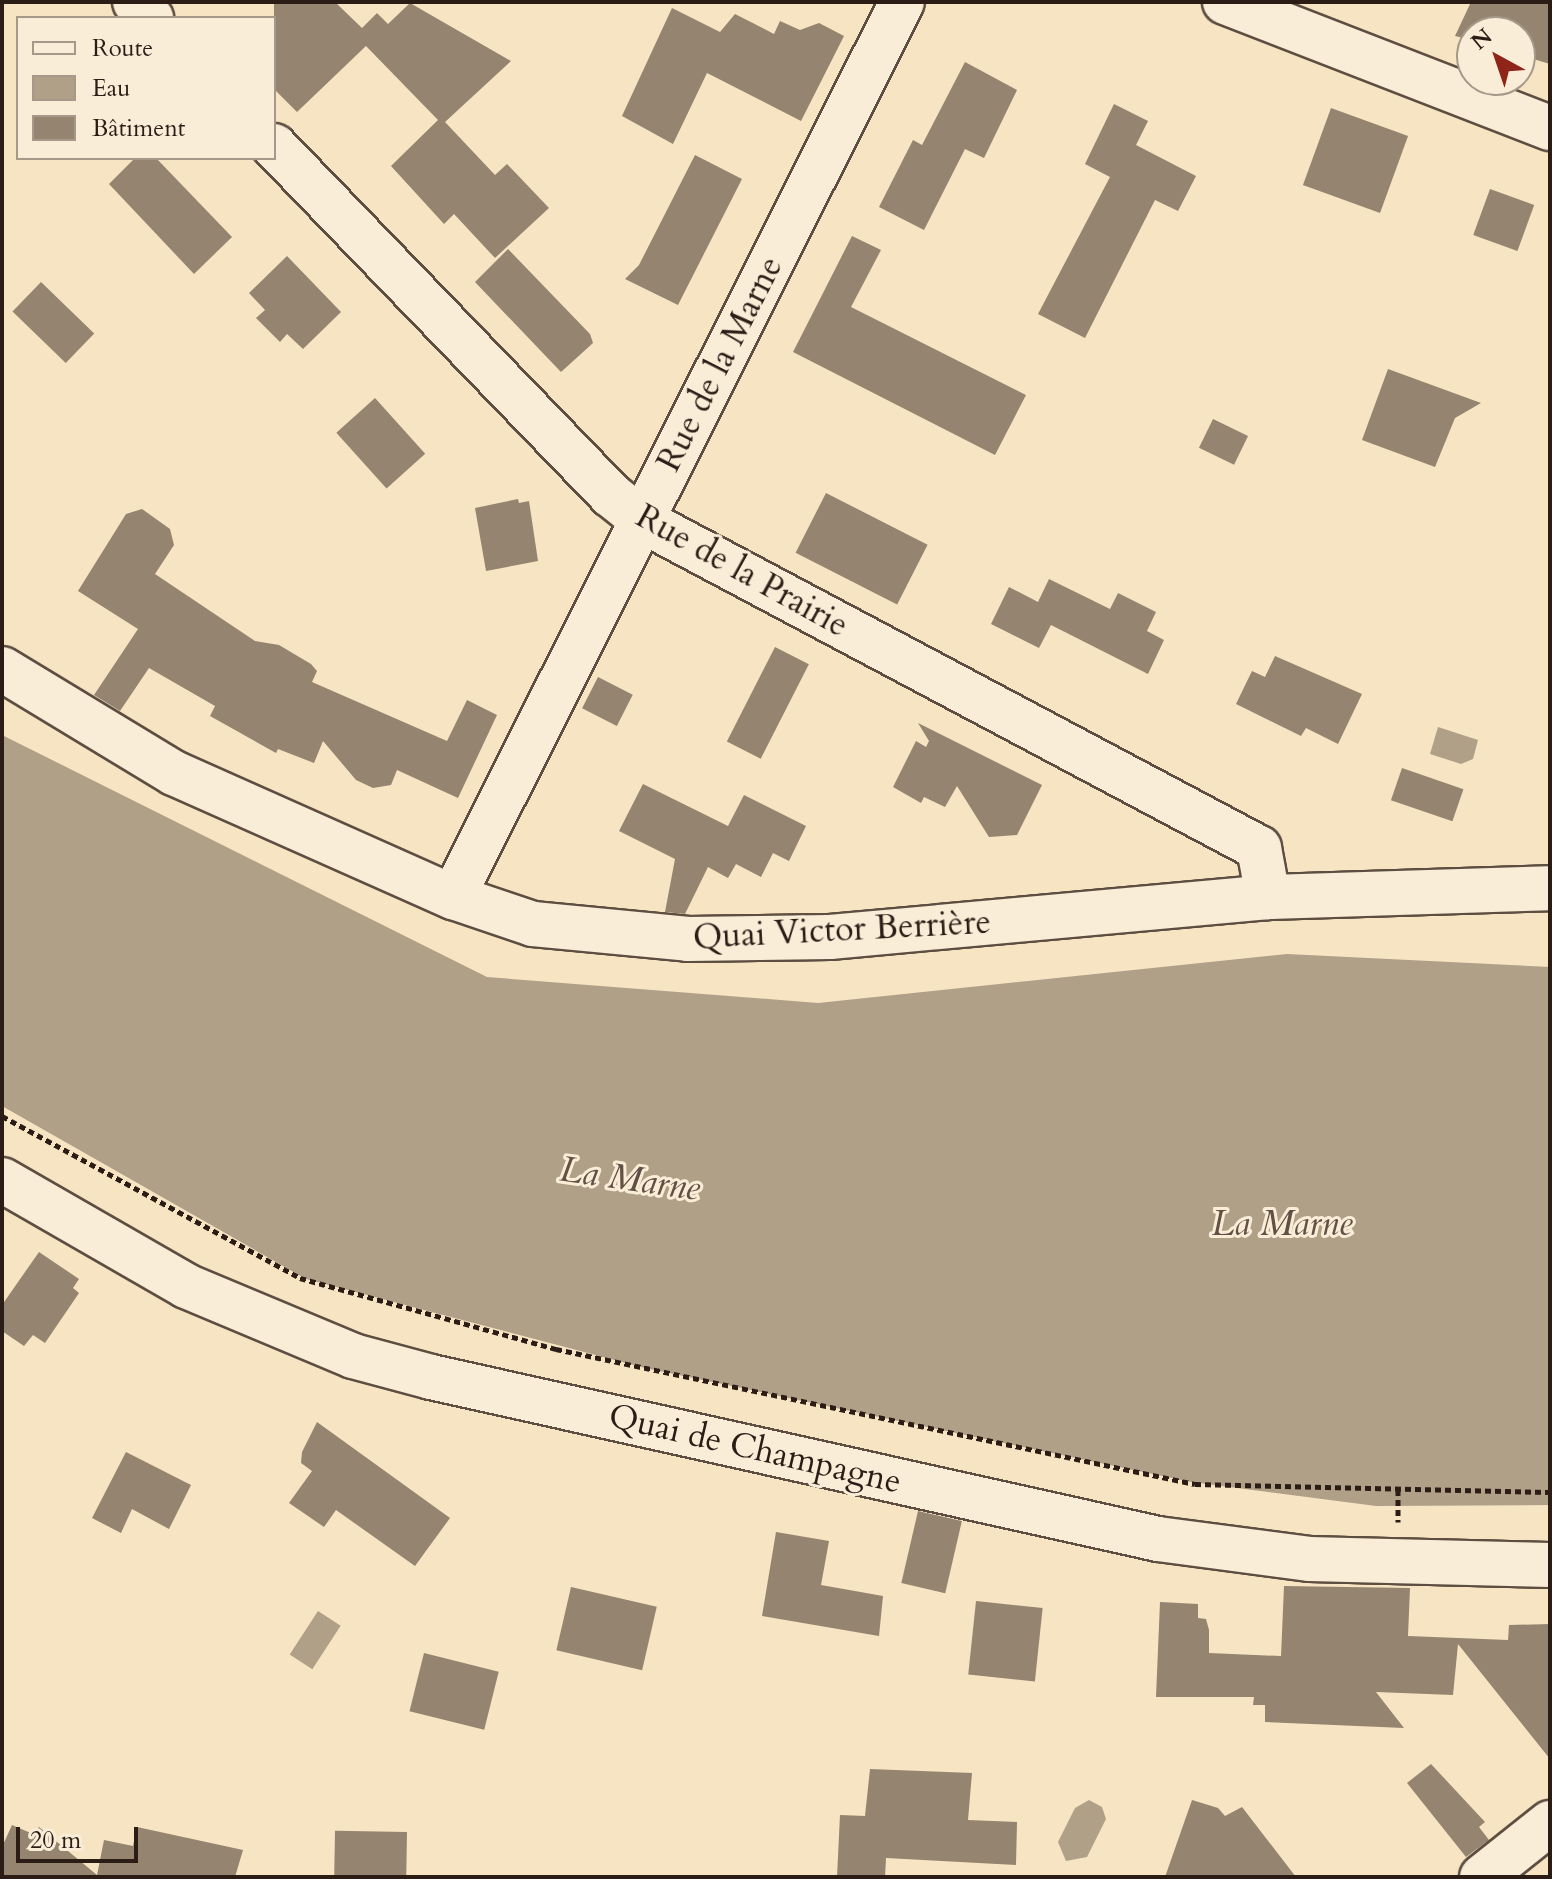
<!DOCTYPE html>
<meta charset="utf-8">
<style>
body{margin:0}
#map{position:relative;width:1552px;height:1879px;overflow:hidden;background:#f6e4c2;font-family:Cardo,serif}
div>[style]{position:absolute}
.water>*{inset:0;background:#b1a088;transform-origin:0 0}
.building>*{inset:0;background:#95846f;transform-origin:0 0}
.path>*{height:5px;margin-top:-2.5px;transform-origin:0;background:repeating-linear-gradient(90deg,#2b1c16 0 6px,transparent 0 10px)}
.roads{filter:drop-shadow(2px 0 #5e4e41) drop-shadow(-2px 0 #5e4e41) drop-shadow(0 2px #5e4e41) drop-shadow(0 -2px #5e4e41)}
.minor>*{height:44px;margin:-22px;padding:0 22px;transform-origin:22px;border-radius:22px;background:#f9edd7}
span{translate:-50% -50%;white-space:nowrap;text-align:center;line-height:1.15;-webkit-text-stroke:6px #f9edd7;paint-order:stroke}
.street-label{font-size:34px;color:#2b1c16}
.water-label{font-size:36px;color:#615144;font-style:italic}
.frame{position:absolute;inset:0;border:4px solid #2b1c16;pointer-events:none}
.legend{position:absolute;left:16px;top:16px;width:260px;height:144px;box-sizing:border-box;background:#f9edd7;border:2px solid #a7998a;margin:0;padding:10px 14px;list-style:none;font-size:24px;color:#2b1c16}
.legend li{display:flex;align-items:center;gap:16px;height:40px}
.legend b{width:40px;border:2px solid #a7998a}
.north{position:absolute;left:1456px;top:16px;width:80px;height:80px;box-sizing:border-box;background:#f9edd7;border:2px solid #a7998a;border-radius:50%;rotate:320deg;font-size:22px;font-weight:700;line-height:32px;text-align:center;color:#2b1c16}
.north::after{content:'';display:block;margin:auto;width:28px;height:36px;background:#8f2418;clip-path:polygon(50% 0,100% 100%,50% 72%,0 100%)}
.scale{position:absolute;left:16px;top:1827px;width:122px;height:36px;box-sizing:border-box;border:4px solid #2b1c16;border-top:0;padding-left:10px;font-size:24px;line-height:28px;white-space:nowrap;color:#2b1c16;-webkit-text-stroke:6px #f9edd7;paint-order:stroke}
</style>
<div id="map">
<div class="water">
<i style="clip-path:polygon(1438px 727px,1478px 740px,1473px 759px,1461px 764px,1430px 754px)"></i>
<i style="clip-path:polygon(2px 735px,487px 977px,818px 1003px,1287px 954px,1550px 967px,1550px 1505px,1376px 1506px,1191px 1482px,645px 1368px,306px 1279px,2px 1106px)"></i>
<i style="left:318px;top:1611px;width:27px;height:52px;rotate:33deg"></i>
<i style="clip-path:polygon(1089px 1800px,1102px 1807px,1106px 1819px,1087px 1857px,1066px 1861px,1058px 1842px,1075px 1808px)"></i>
</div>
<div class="building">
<i style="clip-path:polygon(274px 2px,335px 2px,362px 28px,377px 13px,388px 24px,410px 3px,511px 61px,445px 122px,495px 175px,507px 164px,549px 208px,495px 258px,454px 214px,444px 224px,391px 166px,438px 120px,366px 46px,297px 112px,274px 89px)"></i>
<i style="clip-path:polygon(1471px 2px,1550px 2px,1550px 64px,1520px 55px,1520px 32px,1472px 32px,1472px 40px,1455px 36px)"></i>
<i style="clip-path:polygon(672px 8px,720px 32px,735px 14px,774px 34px,780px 21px,800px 30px,819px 23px,844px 36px,801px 121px,707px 73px,673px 144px,622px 116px)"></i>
<i style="clip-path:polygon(965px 62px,1017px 90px,984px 158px,965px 149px,924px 230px,879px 207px,913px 140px,922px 145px)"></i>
<i style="clip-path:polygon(1114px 104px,1148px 121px,1136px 145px,1196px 176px,1178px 211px,1155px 200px,1085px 338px,1038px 314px,1110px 177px,1085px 164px)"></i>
<i style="left:1331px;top:108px;width:82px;height:82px;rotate:20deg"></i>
<i style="clip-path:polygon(695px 155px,742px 179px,678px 305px,625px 279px,639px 265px)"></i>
<i style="clip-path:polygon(135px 158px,156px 158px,232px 237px,194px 274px,109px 184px)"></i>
<i style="left:1490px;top:189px;width:47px;height:49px;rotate:20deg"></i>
<i style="clip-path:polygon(852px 236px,881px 250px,851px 307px,1026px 395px,995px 455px,793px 352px)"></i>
<i style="clip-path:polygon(508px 249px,590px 334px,593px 343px,561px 372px,475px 282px)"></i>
<i style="clip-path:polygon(287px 256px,341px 312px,303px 349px,287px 334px,280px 342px,256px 318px,265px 310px,249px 293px)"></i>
<i style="left:41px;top:282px;width:74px;height:41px;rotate:44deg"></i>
<i style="clip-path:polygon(1388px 369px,1481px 403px,1455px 418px,1435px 467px,1362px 440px)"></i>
<i style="left:375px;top:398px;width:75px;height:52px;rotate:48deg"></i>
<i style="left:1213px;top:419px;width:39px;height:32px;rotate:26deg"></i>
<i style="left:826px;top:493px;width:114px;height:67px;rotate:27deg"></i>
<i style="clip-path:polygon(518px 499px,519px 503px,529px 501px,538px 561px,486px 571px,475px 508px)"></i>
<i style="clip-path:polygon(142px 509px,170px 529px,174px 545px,155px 574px,255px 641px,279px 645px,311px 664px,317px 671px,312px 682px,447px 741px,467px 700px,497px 715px,458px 798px,397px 770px,391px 785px,373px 788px,356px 780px,323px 741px,314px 763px,278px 749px,276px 753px,210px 716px,215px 706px,149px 668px,120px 711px,94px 695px,138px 629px,78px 591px,126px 514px)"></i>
<i style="clip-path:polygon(1049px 579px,1110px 609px,1118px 593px,1156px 612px,1147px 631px,1164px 640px,1148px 674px,1051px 625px,1039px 648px,991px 624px,1009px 587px,1038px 602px)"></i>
<i style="left:775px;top:647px;width:38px;height:106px;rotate:27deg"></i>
<i style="clip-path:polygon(1275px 656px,1362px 694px,1338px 744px,1306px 728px,1301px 736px,1236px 704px,1252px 671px,1265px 677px)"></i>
<i style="left:598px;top:677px;width:39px;height:35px;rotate:27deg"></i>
<i style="clip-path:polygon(918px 723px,1042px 785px,1017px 835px,989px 837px,957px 786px,945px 807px,924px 797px,921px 803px,893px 787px,916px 741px,926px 747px,929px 741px)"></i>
<i style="left:1402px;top:768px;width:65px;height:34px;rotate:19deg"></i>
<i style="clip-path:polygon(643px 784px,728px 826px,744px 795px,806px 826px,789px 861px,773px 853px,761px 877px,736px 864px,728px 878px,708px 867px,685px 914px,665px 912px,675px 859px,619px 831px)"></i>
<i style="clip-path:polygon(39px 1252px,79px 1279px,73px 1288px,79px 1293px,45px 1343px,33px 1335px,24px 1346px,2px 1331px,2px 1305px)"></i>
<i style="clip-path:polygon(317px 1422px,450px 1518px,415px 1566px,336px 1510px,324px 1527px,289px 1503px,312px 1471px,301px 1463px,302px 1452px)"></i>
<i style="clip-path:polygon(126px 1452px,191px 1485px,169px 1529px,132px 1509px,121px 1533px,92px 1518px)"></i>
<i style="left:918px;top:1511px;width:45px;height:74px;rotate:13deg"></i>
<i style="clip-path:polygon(776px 1532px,829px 1541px,821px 1585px,883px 1596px,879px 1636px,762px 1616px)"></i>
<i style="clip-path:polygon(1284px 1586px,1410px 1588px,1408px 1636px,1508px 1640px,1509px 1625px,1550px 1624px,1550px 1759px,1458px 1644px,1453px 1695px,1376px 1692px,1404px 1728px,1265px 1722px,1265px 1705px,1253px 1705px,1254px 1697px,1156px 1697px,1160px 1602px,1198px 1604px,1198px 1618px,1206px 1619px,1209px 1630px,1209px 1653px,1281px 1656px)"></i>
<i style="left:571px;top:1587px;width:88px;height:65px;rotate:13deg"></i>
<i style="left:976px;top:1601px;width:67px;height:74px;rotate:6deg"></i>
<i style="left:424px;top:1653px;width:77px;height:60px;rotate:14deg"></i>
<i style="clip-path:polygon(1431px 1764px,1485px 1822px,1479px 1827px,1489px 1840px,1466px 1857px,1407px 1783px)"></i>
<i style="clip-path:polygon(870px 1769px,972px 1773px,968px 1820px,1017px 1822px,1016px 1865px,886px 1858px,885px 1877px,837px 1877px,840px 1815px,865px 1816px)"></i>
<i style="clip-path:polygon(1192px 1800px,1218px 1808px,1225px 1816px,1242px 1807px,1296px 1877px,1165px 1877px)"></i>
<i style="clip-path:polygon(12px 1825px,33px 1834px,39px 1827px,97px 1875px,104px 1840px,133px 1846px,137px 1827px,243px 1850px,235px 1877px,2px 1877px,2px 1847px)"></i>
<i style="left:407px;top:1832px;width:45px;height:72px;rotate:91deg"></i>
</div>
<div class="path">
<i style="left:2px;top:1116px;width:339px;rotate:28.5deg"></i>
<i style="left:300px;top:1278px;width:266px;rotate:15.5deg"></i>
<i style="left:556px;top:1349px;width:653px;rotate:11.93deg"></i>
<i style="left:1195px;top:1484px;width:355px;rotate:1.3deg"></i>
<i style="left:1398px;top:1489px;width:33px;rotate:90deg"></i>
</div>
<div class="roads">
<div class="minor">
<i style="left:135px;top:2px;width:23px;rotate:45deg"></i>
<i style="left:1225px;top:2px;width:349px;rotate:21.2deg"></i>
<i style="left:274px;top:146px;width:485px;rotate:46deg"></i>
<i style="left:611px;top:495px;width:43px;rotate:38.5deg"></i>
<i style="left:645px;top:522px;width:695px;rotate:27.97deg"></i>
<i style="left:1259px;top:848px;width:50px;rotate:79.6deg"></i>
<i style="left:2px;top:669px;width:201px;rotate:31.2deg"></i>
<i style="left:174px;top:773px;width:305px;rotate:24deg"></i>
<i style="left:453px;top:897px;width:84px;rotate:18.6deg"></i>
<i style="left:533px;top:924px;width:156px;rotate:5.5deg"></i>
<i style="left:688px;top:939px;width:142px;rotate:-0.8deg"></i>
<i style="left:830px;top:937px;width:440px;rotate:-5.2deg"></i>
<i style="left:1268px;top:897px;width:282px;rotate:-1.8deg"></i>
<i style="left:453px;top:897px;width:1001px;rotate:-63.36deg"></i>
<i style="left:2px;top:1180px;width:212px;rotate:29.9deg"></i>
<i style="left:186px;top:1286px;width:181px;rotate:22.7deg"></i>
<i style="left:353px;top:1356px;width:81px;rotate:15.1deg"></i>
<i style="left:431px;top:1377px;width:745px;rotate:12.56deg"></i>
<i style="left:1158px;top:1539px;width:152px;rotate:7.5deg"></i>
<i style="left:1309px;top:1559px;width:241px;rotate:1.4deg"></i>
<i style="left:1482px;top:1877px;width:87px;rotate:-38.5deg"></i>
</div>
</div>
<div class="street-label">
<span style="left:720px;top:364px;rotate:-63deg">Rue de la Marne</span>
<span style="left:742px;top:571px;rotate:29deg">Rue de la Prairie</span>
<span style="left:842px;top:930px;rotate:-3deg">Quai Victor Berrière</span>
<span style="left:755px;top:1449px;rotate:13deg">Quai de Champagne</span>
</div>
<div class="water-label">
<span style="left:630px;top:1179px;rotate:8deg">La Marne</span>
<span style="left:1282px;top:1224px">La Marne</span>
</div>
<div class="frame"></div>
<ul class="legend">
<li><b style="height:10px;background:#f9edd7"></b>Route</li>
<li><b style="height:22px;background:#b1a088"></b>Eau</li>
<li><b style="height:22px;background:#95846f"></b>Bâtiment</li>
</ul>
<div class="north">N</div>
<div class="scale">20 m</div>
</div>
